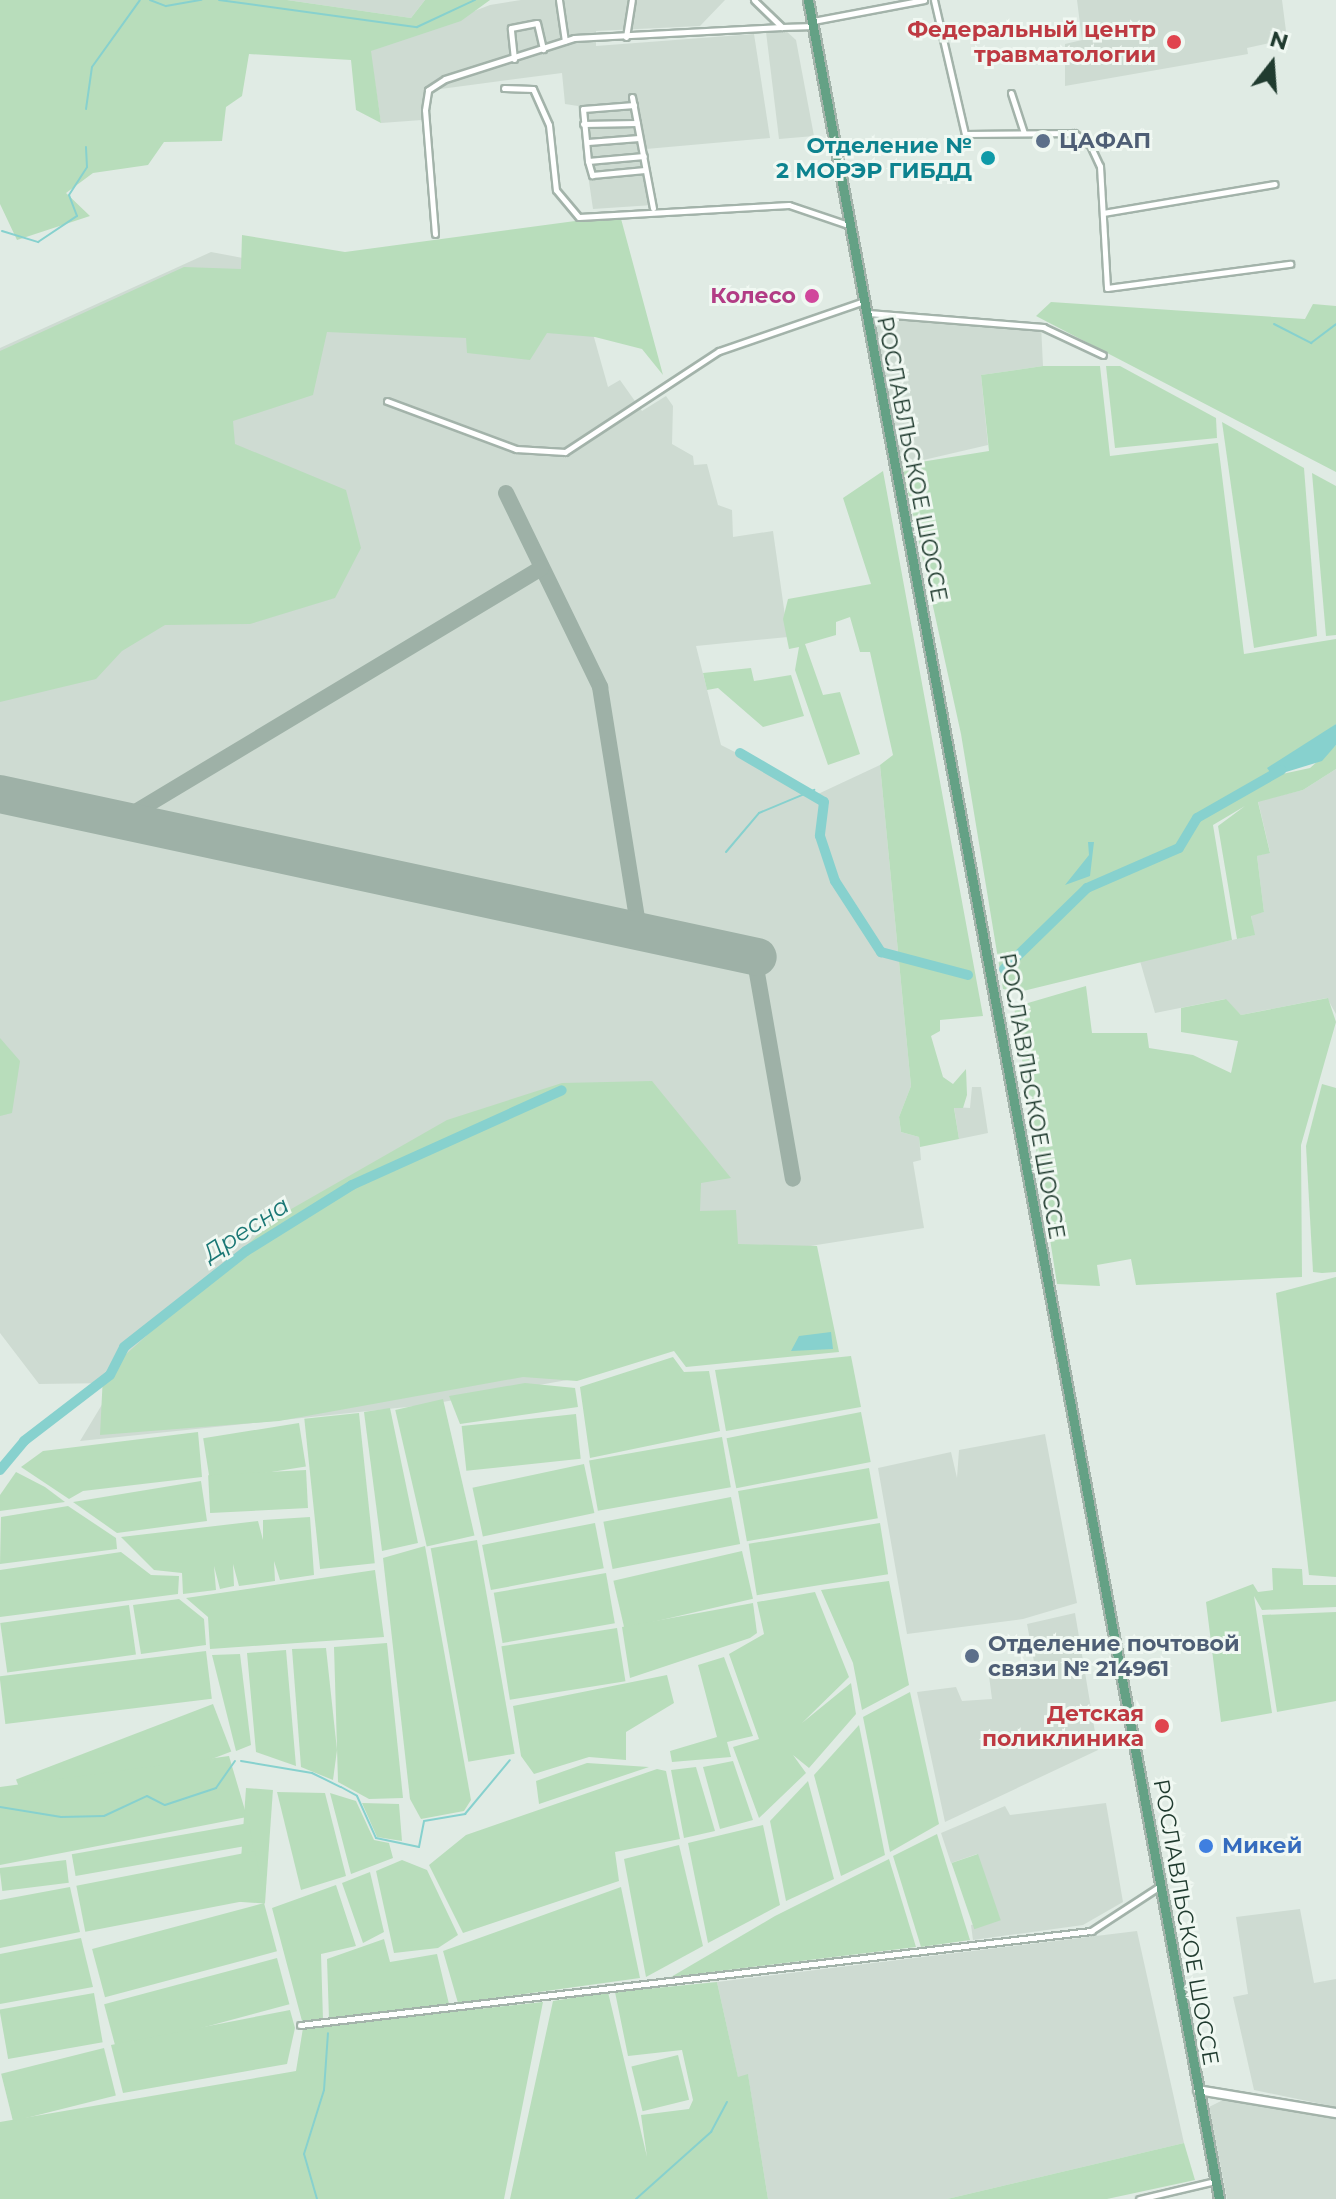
<!DOCTYPE html>
<meta charset="utf-8">
<style>
body{margin:0}
#map{position:relative;width:1336px;height:2199px;overflow:hidden;background:#e0ebe4;font-family:Montserrat,sans-serif}
div>[style]{position:absolute}
.built>*{inset:0;background:#cedbd2}
.green>*{inset:0;background:#b8ddbb;transform-origin:0 0}
.water>*{inset:0;background:#87d1ce}
.stream>*{height:2px;margin:-1px;padding:0 1px;transform-origin:1px;border-radius:1px;background:#87d1ce}
.river>*{height:10px;margin:-5px;padding:0 5px;transform-origin:5px;border-radius:5px;background:#87d1ce}
.taxiway>*{height:16px;margin:-8px;padding:0 8px;transform-origin:8px;border-radius:8px;background:#9eb1a7}
.runway>*{height:38px;margin:-19px;padding:0 19px;transform-origin:19px;border-radius:19px;background:#9eb1a7}
.roads{filter:drop-shadow(2px 0 #a3b3aa) drop-shadow(-2px 0 #a3b3aa) drop-shadow(0 2px #a3b3aa) drop-shadow(0 -2px #a3b3aa)}
.street>*{height:5px;margin:-2.5px;padding:0 2.5px;transform-origin:2.5px;border-radius:2.5px;background:#fff}
.secondary>*{height:8px;margin:-4px;padding:0 4px;transform-origin:4px;border-radius:4px;background:#fff}
.primary>*{height:9px;margin:-4.5px;padding:0 4.5px;transform-origin:4.5px;border-radius:4.5px;background:#64a185}
.dots>*{width:22px;height:22px;translate:-50% -50%;box-sizing:border-box;border:4px solid #f0f8f2;border-radius:50%}
span{translate:-50% -50%;white-space:nowrap;text-align:center;line-height:1.15;-webkit-text-stroke:6px #f0f8f2;paint-order:stroke}
.health-label{font-size:22px;color:#be3a42;font-weight:700}
.right{translate:-100% -50%;text-align:right}
.service-label{font-size:22px;color:#4e5e75;font-weight:700}
.left{translate:0 -50%;text-align:left}
.culture-label{font-size:22px;color:#0d838f;font-weight:700}
.hotel-label{font-size:22px;color:#b23c85;font-weight:700}
.street-label{font-size:22px;color:#203b2f}
.shop-label{font-size:22px;color:#366cbe;font-weight:700}
.water-label{font-size:24px;color:#1a7775;font-style:italic}
.north{position:absolute;left:1232px;top:24px;width:80px;height:80px;-webkit-text-stroke:6px #f0f8f2;paint-order:stroke;rotate:17deg;font-size:22px;font-weight:700;line-height:32px;text-align:center;color:#203b2f}
.north::after{content:'';display:block;margin:auto;width:28px;height:36px;background:#203b2f;clip-path:polygon(50% 0,100% 100%,50% 72%,0 100%)}
</style>
<div id="map">
<div class="built">
<i style="clip-path:polygon(287px 0,425px 0,411px 18px)"></i>
<i style="clip-path:polygon(521px 0,725px 0,700px 26px,596px 31px,596px 46px,754px 34px,770px 138px,646px 149px,653px 205px,593px 209px,578px 106px,565px 104px,562px 73px,433px 90px,422px 120px,381px 123px,370px 51px,490px 5px)"></i>
<i style="clip-path:polygon(1077px 0,1282px 0,1287px 39px,1247px 48px,1248px 54px,1065px 86px,1065px 44px,1082px 40px)"></i>
<i style="clip-path:polygon(785px 30px,796px 40px,814px 136px,779px 139px,766px 32px)"></i>
<i style="clip-path:polygon(211px 252px,590px 323px,608px 387px,620px 380px,642px 411px,666px 396px,673px 406px,672px 444px,693px 456px,694px 465px,707px 464px,718px 505px,732px 510px,733px 537px,773px 531px,788px 637px,696px 646px,721px 745px,818px 794px,880px 765px,911px 1086px,899px 1117px,901px 1132px,919px 1137px,921px 1160px,913px 1162px,924px 1228px,785px 1250px,584px 1377px,426px 1405px,80px 1441px,115px 1383px,39px 1384px,0 1333px,0 348px)"></i>
<i style="clip-path:polygon(883px 310px,1041px 325px,1043px 366px,981px 375px,988px 445px,902px 465px,875px 321px)"></i>
<i style="clip-path:polygon(1336px 769px,1336px 1014px,1327px 998px,1241px 1015px,1225px 999px,1155px 1013px,1140px 961px,1254px 935px,1251px 915px,1264px 912px,1257px 856px,1270px 852px,1258px 801px,1303px 790px)"></i>
<i style="clip-path:polygon(972px 1087px,981px 1087px,988px 1133px,959px 1139px,954px 1107px,970px 1108px)"></i>
<i style="clip-path:polygon(1045px 1434px,1077px 1603px,1023px 1619px,907px 1634px,878px 1468px,951px 1452px,957px 1478px,959px 1450px)"></i>
<i style="clip-path:polygon(1075px 1613px,1098px 1750px,945px 1822px,917px 1692px,956px 1687px,962px 1701px,992px 1699px,989px 1676px,1035px 1667px,1027px 1624px)"></i>
<i style="clip-path:polygon(1106px 1803px,1123px 1902px,1083px 1925px,973px 1940px,971px 1925px,1000px 1920px,977px 1854px,951px 1863px,941px 1833px,1005px 1806px,1010px 1815px)"></i>
<i style="clip-path:polygon(1300px 1909px,1314px 1983px,1336px 1979px,1336px 2107px,1254px 2090px,1233px 1997px,1248px 1994px,1236px 1917px)"></i>
<i style="clip-path:polygon(1137px 1931px,1184px 2143px,947px 2199px,768px 2199px,748px 2075px,738px 2078px,717px 1982px)"></i>
<i style="clip-path:polygon(1229px 2097px,1336px 2119px,1336px 2199px,1227px 2199px,1209px 2107px)"></i>
</div>
<div class="green">
<i style="clip-path:polygon(0 0,287px 0,411px 18px,425px 0,490px 0,461px 21px,371px 51px,381px 123px,356px 110px,351px 60px,249px 54px,242px 96px,226px 107px,222px 141px,164px 142px,148px 165px,93px 173px,66px 193px,90px 216px,17px 240px,0 204px)"></i>
<i style="clip-path:polygon(620px 215px,663px 375px,642px 349px,595px 337px,547px 333px,530px 360px,467px 353px,466px 338px,327px 332px,313px 395px,233px 421px,235px 444px,346px 490px,361px 548px,335px 598px,250px 624px,165px 625px,122px 651px,96px 679px,0 702px,0 351px,184px 267px,241px 269px,242px 235px,345px 252px)"></i>
<i style="clip-path:polygon(1051px 302px,1305px 319px,1313px 304px,1336px 306px,1336px 472px,1036px 316px)"></i>
<i style="clip-path:polygon(1043px 366px,1100px 366px,1110px 456px,1218px 443px,1244px 654px,1336px 639px,1336px 724px,1273px 776px,1310px 768px,1336px 745px,1336px 769px,1303px 790px,1258px 802px,1270px 853px,1257px 856px,1264px 912px,1251px 916px,1255px 935px,1237px 939px,1218px 826px,1245px 806px,1213px 825px,1232px 940px,1019px 992px,1003px 989px,961px 734px,902px 465px,989px 451px,981px 375px)"></i>
<i style="clip-path:polygon(1106px 366px,1120px 366px,1216px 418px,1217px 438px,1115px 448px)"></i>
<i style="clip-path:polygon(1222px 422px,1304px 468px,1317px 636px,1254px 648px)"></i>
<i style="clip-path:polygon(883px 471px,983px 1016px,940px 1020px,940px 1031px,931px 1036px,943px 1077px,953px 1084px,966px 1069px,967px 1095px,963px 1108px,954px 1108px,959px 1139px,920px 1147px,919px 1137px,901px 1132px,899px 1117px,911px 1086px,880px 765px,893px 755px,870px 652px,860px 652px,850px 617px,836px 622px,836px 635px,805px 644px,823px 695px,840px 692px,860px 754px,828px 765px,795px 670px,799px 647px,789px 649px,783px 619px,788px 599px,871px 584px,843px 498px)"></i>
<i style="clip-path:polygon(1312px 473px,1336px 486px,1336px 635px,1326px 636px)"></i>
<i style="clip-path:polygon(751px 668px,754px 681px,791px 675px,804px 716px,763px 727px,718px 688px,707px 690px,703px 673px)"></i>
<i style="clip-path:polygon(1086px 986px,1092px 1033px,1147px 1033px,1149px 1048px,1193px 1055px,1231px 1073px,1238px 1041px,1181px 1032px,1181px 1008px,1226px 999px,1241px 1015px,1328px 998px,1336px 1022px,1301px 1145px,1302px 1277px,1136px 1285px,1131px 1259px,1097px 1265px,1100px 1286px,1057px 1284px,1014px 1007px)"></i>
<i style="clip-path:polygon(0 1038px,20px 1061px,12px 1113px,0 1116px)"></i>
<i style="clip-path:polygon(652px 1081px,731px 1178px,701px 1183px,700px 1211px,736px 1210px,738px 1244px,817px 1246px,839px 1352px,686px 1367px,674px 1351px,577px 1381px,523px 1377px,279px 1421px,100px 1435px,103px 1375px,279px 1216px,447px 1120px,562px 1083px)"></i>
<i style="clip-path:polygon(1322px 1084px,1336px 1088px,1336px 1272px,1322px 1273px,1313px 1272px,1306px 1146px)"></i>
<i style="clip-path:polygon(1336px 1277px,1336px 1577px,1309px 1575px,1276px 1293px)"></i>
<i style="clip-path:polygon(851px 1356px,861px 1407px,726px 1431px,715px 1370px)"></i>
<i style="clip-path:polygon(673px 1357px,684px 1372px,709px 1371px,720px 1431px,590px 1458px,580px 1387px)"></i>
<i style="clip-path:polygon(525px 1383px,575px 1388px,578px 1407px,460px 1424px,449px 1396px)"></i>
<i style="left:443px;top:1399px;width:140px;height:49px;rotate:77deg"></i>
<i style="clip-path:polygon(390px 1408px,418px 1543px,382px 1551px,364px 1412px)"></i>
<i style="left:861px;top:1412px;width:51px;height:137px;rotate:79deg"></i>
<i style="left:359px;top:1413px;width:151px;height:55px;rotate:84deg"></i>
<i style="left:576px;top:1414px;width:45px;height:115px;rotate:84deg"></i>
<i style="left:299px;top:1423px;width:44px;height:97px;rotate:81deg"></i>
<i style="clip-path:polygon(198px 1432px,202px 1477px,83px 1491px,69px 1499px,21px 1467px,43px 1451px)"></i>
<i style="left:722px;top:1437px;width:51px;height:135px;rotate:80deg"></i>
<i style="left:584px;top:1464px;width:50px;height:114px;rotate:78deg"></i>
<i style="left:869px;top:1468px;width:51px;height:133px;rotate:80deg"></i>
<i style="left:306px;top:1470px;width:38px;height:98px;rotate:87deg"></i>
<i style="clip-path:polygon(16px 1472px,45px 1487px,65px 1502px,0 1511px,0 1495px)"></i>
<i style="clip-path:polygon(201px 1481px,207px 1521px,117px 1533px,73px 1502px)"></i>
<i style="left:731px;top:1497px;width:48px;height:130px;rotate:79deg"></i>
<i style="clip-path:polygon(68px 1506px,116px 1538px,117px 1549px,0 1564px,1px 1517px)"></i>
<i style="clip-path:polygon(310px 1517px,314px 1575px,280px 1580px,274px 1561px,275px 1581px,239px 1586px,233px 1564px,234px 1586px,220px 1589px,214px 1566px,216px 1590px,183px 1594px,182px 1573px,154px 1570px,121px 1537px,258px 1521px,263px 1540px,263px 1520px)"></i>
<i style="left:595px;top:1523px;width:46px;height:115px;rotate:79deg"></i>
<i style="left:880px;top:1523px;width:52px;height:133px;rotate:81deg"></i>
<i style="left:477px;top:1540px;width:217px;height:47px;rotate:80deg"></i>
<i style="clip-path:polygon(425px 1546px,471px 1800px,464px 1811px,421px 1819px,410px 1799px,383px 1558px)"></i>
<i style="left:742px;top:1551px;width:49px;height:132px;rotate:77deg"></i>
<i style="clip-path:polygon(121px 1552px,151px 1575px,179px 1576px,178px 1594px,0 1617px,0 1570px)"></i>
<i style="clip-path:polygon(1272px 1568px,1302px 1569px,1303px 1585px,1336px 1585px,1336px 1607px,1262px 1610px,1254px 1596px,1272px 1713px,1221px 1722px,1206px 1602px,1253px 1584px,1258px 1592px,1273px 1590px)"></i>
<i style="clip-path:polygon(375px 1570px,384px 1637px,210px 1649px,208px 1617px,186px 1598px)"></i>
<i style="left:606px;top:1573px;width:51px;height:114px;rotate:80deg"></i>
<i style="clip-path:polygon(889px 1581px,909px 1685px,862px 1710px,853px 1663px,821px 1590px)"></i>
<i style="clip-path:polygon(815px 1592px,849px 1677px,802px 1723px,851px 1683px,856px 1714px,809px 1768px,793px 1755px,806px 1773px,759px 1818px,733px 1747px,759px 1739px,729px 1654px,764px 1634px,757px 1602px)"></i>
<i style="clip-path:polygon(179px 1599px,204px 1619px,206px 1645px,141px 1654px,133px 1605px)"></i>
<i style="clip-path:polygon(753px 1603px,757px 1633px,750px 1638px,630px 1678px,622px 1627px)"></i>
<i style="left:129px;top:1605px;width:50px;height:130px;rotate:82deg"></i>
<i style="clip-path:polygon(1336px 1612px,1336px 1701px,1277px 1712px,1262px 1615px)"></i>
<i style="left:617px;top:1628px;width:54px;height:117px;rotate:81deg"></i>
<i style="clip-path:polygon(387px 1643px,403px 1798px,369px 1799px,338px 1782px,334px 1647px)"></i>
<i style="clip-path:polygon(326px 1648px,337px 1750px,333px 1780px,301px 1767px,292px 1649px)"></i>
<i style="clip-path:polygon(286px 1650px,296px 1766px,256px 1752px,247px 1653px)"></i>
<i style="left:206px;top:1651px;width:48px;height:208px;rotate:83deg"></i>
<i style="clip-path:polygon(240px 1654px,251px 1745px,236px 1751px,212px 1655px)"></i>
<i style="clip-path:polygon(724px 1657px,753px 1736px,727px 1742px,731px 1757px,672px 1762px,670px 1751px,717px 1737px,698px 1665px)"></i>
<i style="clip-path:polygon(667px 1675px,674px 1703px,626px 1732px,626px 1760px,589px 1757px,534px 1774px,521px 1756px,513px 1706px)"></i>
<i style="clip-path:polygon(910px 1692px,939px 1824px,890px 1852px,863px 1717px)"></i>
<i style="left:213px;top:1704px;width:51px;height:211px;rotate:69deg"></i>
<i style="clip-path:polygon(859px 1725px,885px 1855px,841px 1876px,814px 1775px)"></i>
<i style="clip-path:polygon(229px 1756px,247px 1817px,0 1865px,0 1787px)"></i>
<i style="clip-path:polygon(733px 1761px,753px 1820px,720px 1829px,703px 1767px)"></i>
<i style="clip-path:polygon(587px 1763px,649px 1767px,539px 1804px,536px 1781px)"></i>
<i style="clip-path:polygon(696px 1767px,715px 1831px,684px 1838px,671px 1770px)"></i>
<i style="clip-path:polygon(657px 1769px,666px 1771px,680px 1839px,615px 1852px,619px 1881px,463px 1933px,429px 1865px,466px 1835px)"></i>
<i style="clip-path:polygon(808px 1781px,834px 1879px,786px 1901px,770px 1821px)"></i>
<i style="left:246px;top:1788px;width:27px;height:114px;rotate:4deg"></i>
<i style="clip-path:polygon(277px 1792px,325px 1793px,346px 1876px,301px 1890px)"></i>
<i style="clip-path:polygon(330px 1793px,356px 1801px,374px 1840px,389px 1843px,393px 1858px,351px 1874px)"></i>
<i style="clip-path:polygon(362px 1803px,399px 1804px,402px 1841px,377px 1837px)"></i>
<i style="left:249px;top:1823px;width:22px;height:180px;rotate:80deg"></i>
<i style="clip-path:polygon(763px 1825px,780px 1905px,708px 1943px,688px 1843px)"></i>
<i style="clip-path:polygon(937px 1834px,970px 1940px,921px 1947px,893px 1856px)"></i>
<i style="clip-path:polygon(679px 1845px,703px 1946px,646px 1977px,624px 1859px)"></i>
<i style="left:255px;top:1851px;width:47px;height:182px;rotate:79deg"></i>
<i style="left:978px;top:1854px;width:70px;height:28px;rotate:71deg"></i>
<i style="clip-path:polygon(889px 1859px,916px 1947px,671px 1977px,775px 1916px)"></i>
<i style="left:66px;top:1860px;width:23px;height:67px;rotate:83deg"></i>
<i style="clip-path:polygon(402px 1860px,427px 1870px,458px 1935px,438px 1948px,394px 1953px,376px 1871px)"></i>
<i style="clip-path:polygon(370px 1872px,384px 1932px,363px 1943px,342px 1883px)"></i>
<i style="clip-path:polygon(336px 1885px,356px 1946px,321px 1954px,323px 2020px,302px 2021px,272px 1908px)"></i>
<i style="clip-path:polygon(70px 1887px,80px 1932px,0 1948px,0 1900px)"></i>
<i style="clip-path:polygon(621px 1887px,640px 1978px,458px 2003px,443px 1951px)"></i>
<i style="left:264px;top:1903px;width:50px;height:178px;rotate:75deg"></i>
<i style="clip-path:polygon(81px 1938px,93px 1987px,0 2004px,0 1954px)"></i>
<i style="clip-path:polygon(384px 1939px,390px 1962px,437px 1954px,449px 2004px,329px 2019px,327px 1959px)"></i>
<i style="left:277px;top:1958px;width:48px;height:179px;rotate:75deg"></i>
<i style="clip-path:polygon(717px 1982px,738px 2077px,748px 2074px,768px 2199px,510px 2199px,553px 2001px,608px 1992px,647px 2157px,641px 2115px,689px 2109px,693px 2100px,682px 2050px,628px 2056px,615px 1992px)"></i>
<i style="left:94px;top:1993px;width:50px;height:96px;rotate:80deg"></i>
<i style="clip-path:polygon(543px 2002px,504px 2199px,0 2199px,0 2122px,296px 2071px,303px 2028px)"></i>
<i style="clip-path:polygon(290px 2010px,295px 2028px,287px 2064px,123px 2093px,111px 2045px)"></i>
<i style="left:104px;top:2048px;width:49px;height:106px;rotate:76deg"></i>
<i style="left:678px;top:2055px;width:46px;height:48px;rotate:76deg"></i>
<i style="clip-path:polygon(1184px 2143px,1195px 2180px,1107px 2199px,947px 2199px)"></i>
</div>
<div class="water">
<i style="clip-path:polygon(1336px 724px,1336px 745px,1322px 761px,1273px 776px,1267px 768px)"></i>
<i style="clip-path:polygon(1094px 842px,1090px 876px,1065px 885px,1089px 855px,1088px 842px)"></i>
<i style="clip-path:polygon(831px 1332px,833px 1349px,791px 1351px,799px 1336px)"></i>
</div>
<div class="stream">
<i style="left:150px;top:0;width:17px;rotate:21deg"></i>
<i style="left:166px;top:6px;width:36px;rotate:-10deg"></i>
<i style="left:219px;top:0;width:200px;rotate:7.8deg"></i>
<i style="left:417px;top:27px;width:64px;rotate:-25deg"></i>
<i style="left:86px;top:109px;width:42px;rotate:-81.9deg"></i>
<i style="left:92px;top:67px;width:82px;rotate:-54.4deg"></i>
<i style="left:2px;top:231px;width:38px;rotate:17deg"></i>
<i style="left:38px;top:242px;width:47px;rotate:-33.7deg"></i>
<i style="left:77px;top:216px;width:22px;rotate:-111deg"></i>
<i style="left:69px;top:195px;width:33px;rotate:-57deg"></i>
<i style="left:87px;top:167px;width:20px;rotate:-93deg"></i>
<i style="left:1274px;top:324px;width:42px;rotate:27.2deg"></i>
<i style="left:1311px;top:343px;width:31px;rotate:-37deg"></i>
<i style="left:726px;top:852px;width:51px;rotate:-49.8deg"></i>
<i style="left:759px;top:813px;width:60px;rotate:-22.7deg"></i>
<i style="left:241px;top:1761px;width:72px;rotate:9.6deg"></i>
<i style="left:312px;top:1773px;width:32px;rotate:26deg"></i>
<i style="left:341px;top:1787px;width:18px;rotate:29deg"></i>
<i style="left:357px;top:1796px;width:46px;rotate:65.7deg"></i>
<i style="left:376px;top:1838px;width:44px;rotate:11.8deg"></i>
<i style="left:419px;top:1847px;width:26px;rotate:-79deg"></i>
<i style="left:424px;top:1821px;width:42px;rotate:-9.7deg"></i>
<i style="left:465px;top:1814px;width:70px;rotate:-50.2deg"></i>
<i style="left:0;top:1807px;width:62px;rotate:9.3deg"></i>
<i style="left:61px;top:1817px;width:43px;rotate:-1.3deg"></i>
<i style="left:104px;top:1816px;width:47px;rotate:-24.9deg"></i>
<i style="left:147px;top:1796px;width:20px;rotate:27deg"></i>
<i style="left:165px;top:1805px;width:54px;rotate:-18.4deg"></i>
<i style="left:216px;top:1788px;width:33px;rotate:-55deg"></i>
<i style="left:317px;top:2199px;width:47px;rotate:-106.1deg"></i>
<i style="left:304px;top:2154px;width:67px;rotate:-72.6deg"></i>
<i style="left:324px;top:2090px;width:57px;rotate:-86deg"></i>
<i style="left:636px;top:2199px;width:101px;rotate:-41.8deg"></i>
<i style="left:711px;top:2132px;width:34px;rotate:-62deg"></i>
</div>
<div class="river">
<i style="left:740px;top:753px;width:97px;rotate:30.3deg"></i>
<i style="left:824px;top:802px;width:34px;rotate:97deg"></i>
<i style="left:820px;top:836px;width:47px;rotate:71.6deg"></i>
<i style="left:835px;top:881px;width:85px;rotate:57.1deg"></i>
<i style="left:881px;top:952px;width:90px;rotate:14.8deg"></i>
<i style="left:1004px;top:969px;width:116px;rotate:-44.3deg"></i>
<i style="left:1087px;top:888px;width:100px;rotate:-23.5deg"></i>
<i style="left:1179px;top:848px;width:35px;rotate:-59deg"></i>
<i style="left:1197px;top:818px;width:97px;rotate:-29.7deg"></i>
<i style="left:0;top:1470px;width:38px;rotate:-50deg"></i>
<i style="left:24px;top:1441px;width:108px;rotate:-37.5deg"></i>
<i style="left:110px;top:1375px;width:31px;rotate:-63deg"></i>
<i style="left:124px;top:1347px;width:155px;rotate:-38.2deg"></i>
<i style="left:246px;top:1251px;width:125px;rotate:-31.9deg"></i>
<i style="left:352px;top:1185px;width:230px;rotate:-24.3deg"></i>
</div>
<div class="taxiway">
<i style="left:506px;top:493px;width:216px;rotate:64.1deg"></i>
<i style="left:600px;top:687px;width:247px;rotate:80.9deg"></i>
<i style="left:122px;top:820px;width:489px;rotate:-31deg"></i>
<i style="left:754px;top:956px;width:226px;rotate:80.1deg"></i>
</div>
<div class="runway">
<i style="left:0;top:794px;width:775px;rotate:12.14deg"></i>
</div>
<div class="roads">
<div class="street">
<i style="left:559px;top:0;width:41px;rotate:81.7deg"></i>
<i style="left:754px;top:0;width:39px;rotate:44deg"></i>
<i style="left:782px;top:27px;width:32px;rotate:-2deg"></i>
<i style="left:934px;top:0;width:138px;rotate:77deg"></i>
<i style="left:965px;top:134px;width:109px;rotate:-0.5deg"></i>
<i style="left:1074px;top:133px;width:20px;rotate:37deg"></i>
<i style="left:1090px;top:145px;width:23px;rotate:65deg"></i>
<i style="left:1100px;top:166px;width:122px;rotate:86.7deg"></i>
<i style="left:1107px;top:288px;width:185px;rotate:-7.5deg"></i>
<i style="left:813px;top:21px;width:113px;rotate:-10.7deg"></i>
<i style="left:626px;top:37px;width:37px;rotate:-81deg"></i>
<i style="left:514px;top:59px;width:31px;rotate:-96deg"></i>
<i style="left:511px;top:28px;width:26px;rotate:-11deg"></i>
<i style="left:537px;top:23px;width:27px;rotate:77deg"></i>
<i style="left:504px;top:88px;width:29px;rotate:2deg"></i>
<i style="left:533px;top:89px;width:39px;rotate:66deg"></i>
<i style="left:549px;top:125px;width:65px;rotate:83.9deg"></i>
<i style="left:556px;top:190px;width:35px;rotate:50deg"></i>
<i style="left:579px;top:217px;width:210px;rotate:-3.3deg"></i>
<i style="left:789px;top:205px;width:62px;rotate:18.7deg"></i>
<i style="left:1011px;top:93px;width:42px;rotate:72deg"></i>
<i style="left:632px;top:97px;width:113px;rotate:79.3deg"></i>
<i style="left:634px;top:105px;width:51px;rotate:175.5deg"></i>
<i style="left:583px;top:109px;width:52px;rotate:84.5deg"></i>
<i style="left:588px;top:161px;width:15px;rotate:74deg"></i>
<i style="left:592px;top:175px;width:53px;rotate:-5.4deg"></i>
<i style="left:583px;top:124px;width:54px;rotate:-1.1deg"></i>
<i style="left:588px;top:142px;width:51px;rotate:-4.5deg"></i>
<i style="left:588px;top:161px;width:56px;rotate:-5.1deg"></i>
<i style="left:1103px;top:213px;width:174px;rotate:-9.6deg"></i>
<i style="left:435px;top:234px;width:124px;rotate:-94.6deg"></i>
<i style="left:425px;top:110px;width:20px;rotate:-81deg"></i>
<i style="left:428px;top:90px;width:20px;rotate:-33deg"></i>
<i style="left:445px;top:79px;width:135px;rotate:-17.6deg"></i>
<i style="left:574px;top:38px;width:208px;rotate:-3deg"></i>
<i style="left:868px;top:313px;width:176px;rotate:4.6deg"></i>
<i style="left:1043px;top:327px;width:66px;rotate:25deg"></i>
<i style="left:387px;top:401px;width:138px;rotate:20.4deg"></i>
<i style="left:516px;top:449px;width:49px;rotate:3.5deg"></i>
<i style="left:565px;top:452px;width:184px;rotate:-33.3deg"></i>
<i style="left:719px;top:351px;width:153px;rotate:-19deg"></i>
<i style="left:300px;top:2025px;width:797px;rotate:-6.78deg"></i>
<i style="left:1091px;top:1931px;width:82px;rotate:-33.1deg"></i>
<i style="left:1139px;top:2199px;width:78px;rotate:-13.3deg"></i>
</div>
<div class="secondary">
<i style="left:1198px;top:2090px;width:140px;rotate:9.5deg"></i>
</div>
<div class="primary">
<i style="left:808px;top:0;width:2237px;rotate:79.41deg"></i>
</div>
</div>
<div class="dots">
<i style="left:1174px;top:42px;background:#e0444e"></i>
<i style="left:1043px;top:141px;background:#5c6f8a"></i>
<i style="left:988px;top:158px;background:#0f9aa8"></i>
<i style="left:812px;top:296px;background:#d1479c"></i>
<i style="left:972px;top:1656px;background:#5c6f8a"></i>
<i style="left:1162px;top:1726px;background:#e0444e"></i>
<i style="left:1206px;top:1846px;background:#3f7fe0"></i>
</div>
<div class="health-label">
<span class="right" style="left:1156px;top:42px">Федеральный центр<br>травматологии</span>
<span class="right" style="left:1144px;top:1726px">Детская<br>поликлиника</span>
</div>
<div class="service-label">
<span class="left" style="left:1059px;top:141px">ЦАФАП</span>
<span class="left" style="left:988px;top:1656px">Отделение почтовой<br>связи № 214961</span>
</div>
<div class="culture-label">
<span class="right" style="left:972px;top:158px">Отделение №<br>2 МОРЭР ГИБДД</span>
</div>
<div class="hotel-label">
<span class="right" style="left:796px;top:296px">Колесо</span>
</div>
<div class="street-label">
<span style="left:912px;top:459px;rotate:79deg">РОСЛАВЛЬСКОЕ ШОССЕ</span>
<span style="left:1032px;top:1096px;rotate:80deg">РОСЛАВЛЬСКОЕ ШОССЕ</span>
<span style="left:1186px;top:1922px;rotate:80deg">РОСЛАВЛЬСКОЕ ШОССЕ</span>
</div>
<div class="shop-label">
<span class="left" style="left:1222px;top:1846px">Микей</span>
</div>
<div class="water-label">
<span style="left:246px;top:1229px;rotate:-33deg">Дресна</span>
</div>
<div class="north">N</div>
</div>
